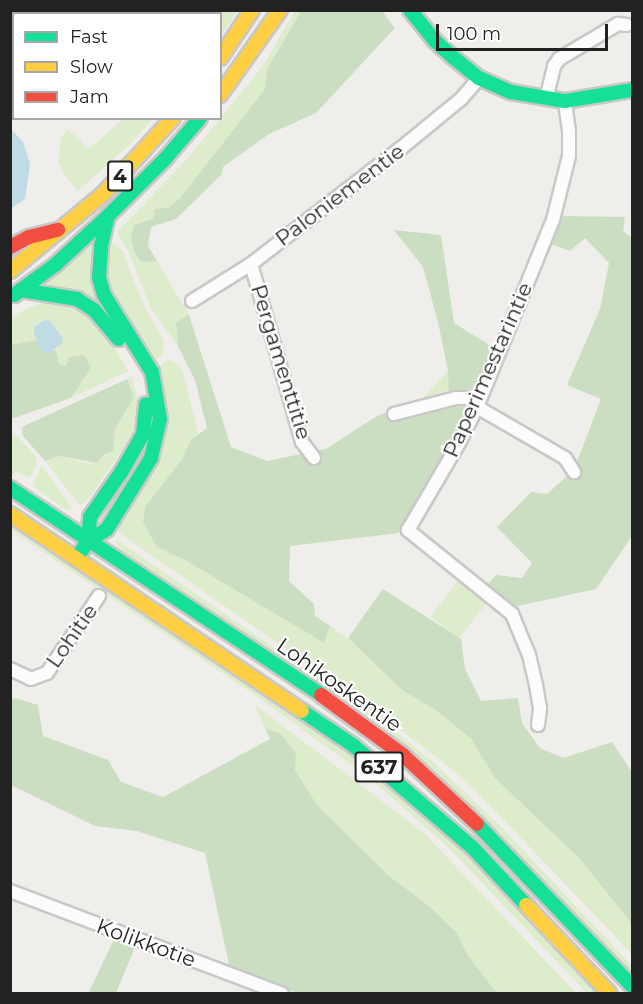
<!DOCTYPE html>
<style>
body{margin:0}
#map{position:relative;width:643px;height:1004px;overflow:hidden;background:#f0eeeb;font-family:Montserrat,sans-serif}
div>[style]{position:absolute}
.grass>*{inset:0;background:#ddeccb;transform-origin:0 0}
.forest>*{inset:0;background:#cbdec1}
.water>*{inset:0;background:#bfdbe3}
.roads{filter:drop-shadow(2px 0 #c9c8c7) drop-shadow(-2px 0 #c9c8c7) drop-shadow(0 2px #c9c8c7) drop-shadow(0 -2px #c9c8c7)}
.street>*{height:12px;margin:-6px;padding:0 6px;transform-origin:6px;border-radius:6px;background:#fdfcfc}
.fast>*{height:14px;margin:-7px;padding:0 7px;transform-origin:7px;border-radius:7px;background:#16e098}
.slow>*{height:14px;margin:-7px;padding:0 7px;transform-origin:7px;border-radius:7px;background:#ffcf43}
.jam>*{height:14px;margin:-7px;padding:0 7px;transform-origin:7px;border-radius:7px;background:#f24e42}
span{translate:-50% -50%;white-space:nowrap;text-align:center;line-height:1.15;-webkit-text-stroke:4.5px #fff;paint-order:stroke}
.shield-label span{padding:2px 4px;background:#fff;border:2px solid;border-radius:4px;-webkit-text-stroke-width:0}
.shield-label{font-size:20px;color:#222;font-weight:700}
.street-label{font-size:21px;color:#222}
.frame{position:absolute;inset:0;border:12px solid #222;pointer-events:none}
.legend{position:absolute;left:12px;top:12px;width:210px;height:108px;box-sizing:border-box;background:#fff;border:2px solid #a7a7a7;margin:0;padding:8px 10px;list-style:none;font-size:18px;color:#222}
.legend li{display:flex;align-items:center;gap:12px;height:30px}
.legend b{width:30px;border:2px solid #a7a7a7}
.scale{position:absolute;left:436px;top:24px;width:172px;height:27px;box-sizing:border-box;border:3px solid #222;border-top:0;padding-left:8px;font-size:18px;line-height:21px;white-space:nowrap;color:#222;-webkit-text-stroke:4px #fff;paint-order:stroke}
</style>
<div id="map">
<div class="grass">
<i style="clip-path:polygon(212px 11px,238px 11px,221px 35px,220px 14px,209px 14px)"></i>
<i style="clip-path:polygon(295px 11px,301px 11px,267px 69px,265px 89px,181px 197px,131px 237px,134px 251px,141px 262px,157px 261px,189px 315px,176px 322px,178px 346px,151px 309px,130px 255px,117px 232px,188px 158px,245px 88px,262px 67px)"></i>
<i style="clip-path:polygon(123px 119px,153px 119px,129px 145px,78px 191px,64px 174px,58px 161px,61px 138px,68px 129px,89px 149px)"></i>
<i style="clip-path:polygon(96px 242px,101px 300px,43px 286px)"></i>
<i style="clip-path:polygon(111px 242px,122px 250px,144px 306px,164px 341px,163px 354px,155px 361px,107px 281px)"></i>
<i style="clip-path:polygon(44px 302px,77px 307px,106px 333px,128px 371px,71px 398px,91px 368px,69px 357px,66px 366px,58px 364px,56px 350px,63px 338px,50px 321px,44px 320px,34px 327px,36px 340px,11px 346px,10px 320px,22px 311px)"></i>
<i style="clip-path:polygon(169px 360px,179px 365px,183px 372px,198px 433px,191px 440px,182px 459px,145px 507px,157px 547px,185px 560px,324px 643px,330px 626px,348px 638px,402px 690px,437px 711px,471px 739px,495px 778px,580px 859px,632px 924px,632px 954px,472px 787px,444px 763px,391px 722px,118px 532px,158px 366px)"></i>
<i style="clip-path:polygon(448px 371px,450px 396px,423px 398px,434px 386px)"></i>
<i style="clip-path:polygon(132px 377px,139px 403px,136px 423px,124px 448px,89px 498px,80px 506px,45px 461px,59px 456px,89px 464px,113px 451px,115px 431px,134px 397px,127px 379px)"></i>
<i style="clip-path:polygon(11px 433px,19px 438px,36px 456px,36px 466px,30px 478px,17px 472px,11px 475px)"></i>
<i style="clip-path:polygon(42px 465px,42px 466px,73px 509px,66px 510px,37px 489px,33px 484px)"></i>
<i style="clip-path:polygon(11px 524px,311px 725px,376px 773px,417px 807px,483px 871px,598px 993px,587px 993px,447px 846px,372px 780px,255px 695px,11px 530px)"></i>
<i style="clip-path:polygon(117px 540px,388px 726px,434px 763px,503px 829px,632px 966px,632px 973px,499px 833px,122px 551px,116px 543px)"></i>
<i style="left:458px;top:581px;width:36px;height:45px;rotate:38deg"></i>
<i style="clip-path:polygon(254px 704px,424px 833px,576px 993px,497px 993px,469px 957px,456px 932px,429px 906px,389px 876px,317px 805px,295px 770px,281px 734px,265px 728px)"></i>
</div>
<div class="forest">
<i style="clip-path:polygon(301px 11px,382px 11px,395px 28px,316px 113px,269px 134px,223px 167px,222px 174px,176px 219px,151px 227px,148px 246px,157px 261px,141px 262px,134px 251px,131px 237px,134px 225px,153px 219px,155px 209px,168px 208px,181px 197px,265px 89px,267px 69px)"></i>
<i style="clip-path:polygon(561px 216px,625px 217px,623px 231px,632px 238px,632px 536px,596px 589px,513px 607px,486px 586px,496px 575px,522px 578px,532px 563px,497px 527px,531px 492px,547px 494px,565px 478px,578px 459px,601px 399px,567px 385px,600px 309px,609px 263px,585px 238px,570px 251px,551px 244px)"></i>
<i style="clip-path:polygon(394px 230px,441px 235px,454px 323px,494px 348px,469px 413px,399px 533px,290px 546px,289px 581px,314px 604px,315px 616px,330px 626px,324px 643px,185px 560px,157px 547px,143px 522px,145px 507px,182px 459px,191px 440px,207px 428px,195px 380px,178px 346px,176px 322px,189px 315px,231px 447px,267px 461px,326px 449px,377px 416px,423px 398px,449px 396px,448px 371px,438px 322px,423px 267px)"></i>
<i style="clip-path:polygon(36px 340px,45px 353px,56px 350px,59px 364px,66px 366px,69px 357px,85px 355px,91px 368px,71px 398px,11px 419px,10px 345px)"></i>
<i style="clip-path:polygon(127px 379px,134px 397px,115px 430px,113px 451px,102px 456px,97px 463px,59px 456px,45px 461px,23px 436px,22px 428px,26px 425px)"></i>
<i style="clip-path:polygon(383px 589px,461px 639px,465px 669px,481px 701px,518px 698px,522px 723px,540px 748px,563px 758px,612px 742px,632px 772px,632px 924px,580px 859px,495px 778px,471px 739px,437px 711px,402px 690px,348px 638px)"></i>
<i style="clip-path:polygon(15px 698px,38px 705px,43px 736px,108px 760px,121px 782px,163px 797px,270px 739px,265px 728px,281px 734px,296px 754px,295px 770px,317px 805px,389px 876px,429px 906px,456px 932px,469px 957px,497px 993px,297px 993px,230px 969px,205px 853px,137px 831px,95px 826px,11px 785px,11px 700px)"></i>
<i style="clip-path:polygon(115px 937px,136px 945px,116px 993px,88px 994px)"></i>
</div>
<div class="water">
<i style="clip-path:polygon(13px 36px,13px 87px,11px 99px,11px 42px)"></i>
<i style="clip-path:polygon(10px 128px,23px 142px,30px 164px,25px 199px,11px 208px)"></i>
<i style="clip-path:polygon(45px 320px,50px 321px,63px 338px,62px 343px,50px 353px,45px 353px,40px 348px,34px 333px,34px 327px)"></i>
</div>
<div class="roads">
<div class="street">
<i style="left:203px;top:14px;width:5px;rotate:-53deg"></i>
<i style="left:546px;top:99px;width:34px;rotate:-76deg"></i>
<i style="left:554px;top:66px;width:9px;rotate:-54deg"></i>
<i style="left:559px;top:59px;width:69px;rotate:-30.7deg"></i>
<i style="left:618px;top:24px;width:9px;rotate:6deg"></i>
<i style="left:251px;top:264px;width:185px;rotate:74deg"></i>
<i style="left:302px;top:442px;width:20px;rotate:53deg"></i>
<i style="left:192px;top:301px;width:70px;rotate:-32.1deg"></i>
<i style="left:251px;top:264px;width:188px;rotate:-37.7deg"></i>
<i style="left:400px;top:149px;width:79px;rotate:-39.3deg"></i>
<i style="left:461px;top:99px;width:28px;rotate:-49deg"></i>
<i style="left:477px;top:407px;width:102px;rotate:30.1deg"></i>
<i style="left:565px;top:458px;width:17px;rotate:57deg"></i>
<i style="left:394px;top:414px;width:64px;rotate:-14.5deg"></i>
<i style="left:456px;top:398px;width:24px"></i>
<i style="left:10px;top:669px;width:23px;rotate:25deg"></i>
<i style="left:31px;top:679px;width:17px;rotate:-21deg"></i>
<i style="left:47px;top:673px;width:93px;rotate:-56deg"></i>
<i style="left:538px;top:725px;width:17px;rotate:-83deg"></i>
<i style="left:540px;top:708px;width:23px;rotate:-100deg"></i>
<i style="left:536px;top:685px;width:31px;rotate:-103deg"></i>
<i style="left:529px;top:655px;width:44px;rotate:-112.5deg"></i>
<i style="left:512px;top:614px;width:134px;rotate:-141.1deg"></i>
<i style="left:408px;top:530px;width:101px;rotate:-59.6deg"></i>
<i style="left:459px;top:443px;width:40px;rotate:-63.4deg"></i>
<i style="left:477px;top:407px;width:202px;rotate:-67.9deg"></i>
<i style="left:553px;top:220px;width:66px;rotate:-76deg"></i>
<i style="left:569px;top:156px;width:25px;rotate:-90deg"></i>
<i style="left:569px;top:131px;width:30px;rotate:-98deg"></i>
<i style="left:10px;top:891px;width:291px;rotate:20.7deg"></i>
</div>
<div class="fast">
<i style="left:410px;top:10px;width:40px;rotate:51deg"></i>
<i style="left:435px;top:41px;width:25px;rotate:42deg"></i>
<i style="left:454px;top:58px;width:32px;rotate:39deg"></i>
<i style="left:479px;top:78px;width:35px;rotate:24deg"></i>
<i style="left:511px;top:92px;width:55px;rotate:9.5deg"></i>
<i style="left:565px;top:101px;width:68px;rotate:-9.3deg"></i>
<i style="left:21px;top:290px;width:57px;rotate:9.1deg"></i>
<i style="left:77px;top:299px;width:20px;rotate:33deg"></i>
<i style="left:94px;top:310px;width:38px;rotate:50deg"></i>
<i style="left:14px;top:295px;width:51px;rotate:-36.2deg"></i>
<i style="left:55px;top:265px;width:72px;rotate:-42.8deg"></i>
<i style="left:108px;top:216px;width:81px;rotate:-45deg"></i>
<i style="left:165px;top:159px;width:54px;rotate:-49.5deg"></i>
<i style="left:10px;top:488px;width:374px;rotate:33.6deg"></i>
<i style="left:88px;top:541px;width:24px;rotate:-85deg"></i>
<i style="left:90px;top:517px;width:56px;rotate:-55.2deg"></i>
<i style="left:122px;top:471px;width:43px;rotate:-60.4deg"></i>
<i style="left:143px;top:434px;width:30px;rotate:-84deg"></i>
<i style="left:76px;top:559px;width:22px;rotate:-56deg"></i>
<i style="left:88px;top:541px;width:22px;rotate:-32deg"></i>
<i style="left:107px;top:529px;width:84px;rotate:-58.2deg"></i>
<i style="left:151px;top:458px;width:40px;rotate:-77deg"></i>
<i style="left:160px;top:419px;width:48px;rotate:-99.7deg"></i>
<i style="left:152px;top:372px;width:91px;rotate:-121.9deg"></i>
<i style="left:104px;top:295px;width:18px;rotate:-106deg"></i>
<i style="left:99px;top:278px;width:32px;rotate:-86deg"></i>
<i style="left:101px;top:246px;width:31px;rotate:-77deg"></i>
<i style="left:302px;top:711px;width:63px;rotate:33.9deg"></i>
<i style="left:354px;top:746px;width:155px;rotate:40.6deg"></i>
<i style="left:472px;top:847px;width:79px;rotate:47deg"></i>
<i style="left:477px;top:824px;width:224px;rotate:46.3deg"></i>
</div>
<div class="slow">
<i style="left:220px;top:58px;width:58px;rotate:-56.3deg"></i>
<i style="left:220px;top:95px;width:104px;rotate:-54.8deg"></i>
<i style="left:10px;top:271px;width:121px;rotate:-39.6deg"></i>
<i style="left:103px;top:194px;width:103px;rotate:-47.4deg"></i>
<i style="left:10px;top:514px;width:352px;rotate:34deg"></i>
<i style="left:526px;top:905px;width:122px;rotate:46.7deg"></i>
</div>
<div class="jam">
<i style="left:10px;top:247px;width:21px;rotate:-28deg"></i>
<i style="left:29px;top:237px;width:30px;rotate:-14deg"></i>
<i style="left:321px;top:695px;width:102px;rotate:36.2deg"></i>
<i style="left:403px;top:755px;width:101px;rotate:43deg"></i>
</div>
</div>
<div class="shield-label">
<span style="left:120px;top:176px">4</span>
<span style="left:379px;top:767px">637</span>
</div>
<div class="street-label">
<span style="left:340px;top:195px;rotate:-37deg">Paloniementie</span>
<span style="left:281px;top:362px;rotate:73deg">Pergamenttitie</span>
<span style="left:488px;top:370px;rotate:-66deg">Paperimestarintie</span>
<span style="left:72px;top:636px;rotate:-55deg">Lohitie</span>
<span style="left:339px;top:685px;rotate:35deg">Lohikoskentie</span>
<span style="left:146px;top:943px;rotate:20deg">Kolikkotie</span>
</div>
<div class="frame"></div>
<ul class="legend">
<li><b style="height:8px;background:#16e098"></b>Fast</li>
<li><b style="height:8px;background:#ffcf43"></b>Slow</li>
<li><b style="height:8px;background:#f24e42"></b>Jam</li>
</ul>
<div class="scale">100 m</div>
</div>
